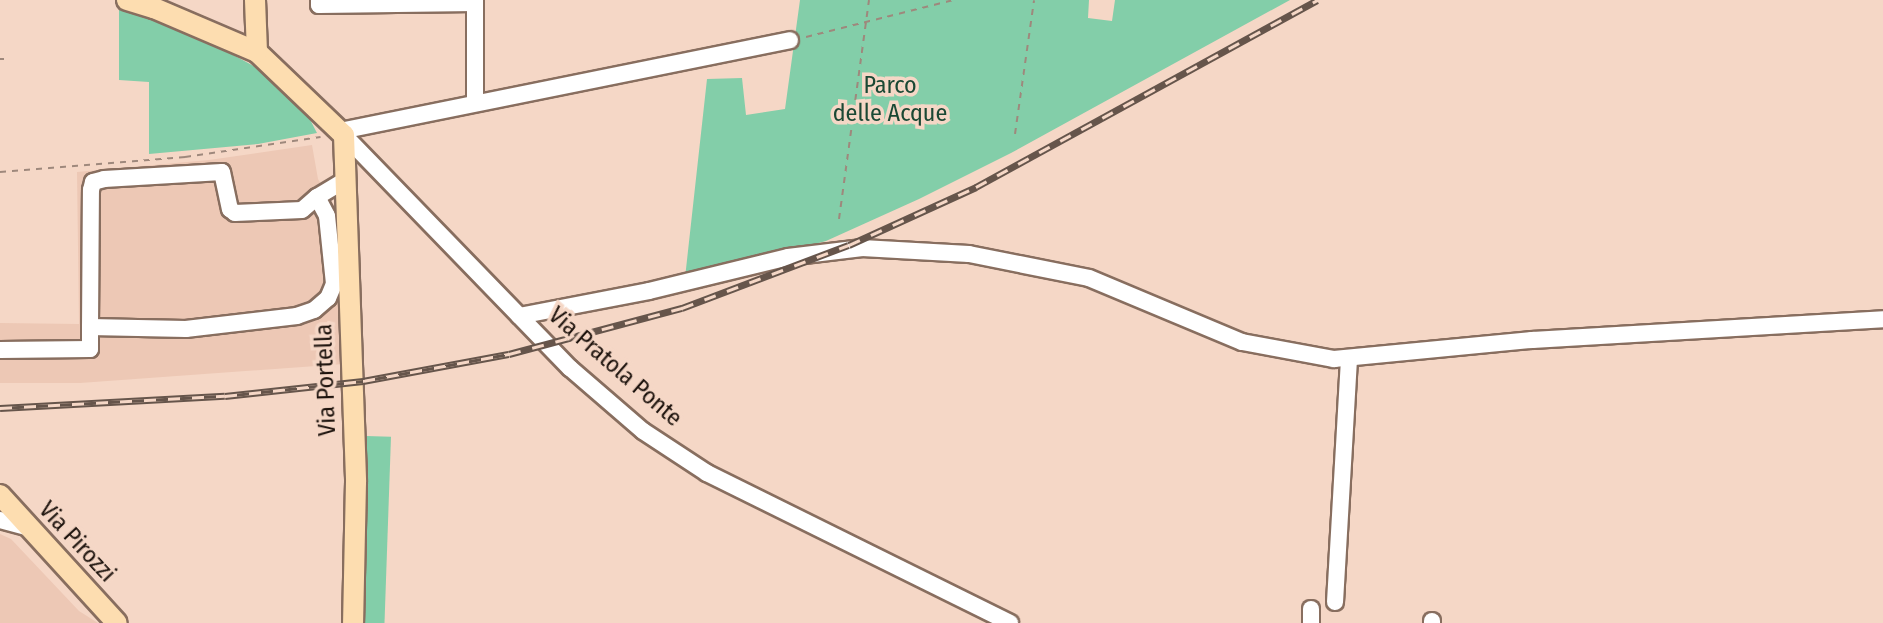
<!DOCTYPE html>
<style>
body{margin:0}
#map{position:relative;width:1883px;height:623px;overflow:hidden;background:#f5d7c6;font-family:"Fira Sans Condensed",sans-serif}
div>[style]{position:absolute}
.built>*{inset:0;background:#edc8b5}
.green>*{inset:0;background:#83cea9;transform-origin:0 0}
.path>*{height:2px;margin-top:-1px;transform-origin:0;background:repeating-linear-gradient(90deg,#9e887c 0 6px,transparent 0 12px)}
.roads{filter:drop-shadow(2px 0 #886e5f) drop-shadow(-2px 0 #886e5f) drop-shadow(0 2px #886e5f) drop-shadow(0 -2px #886e5f)}
.minor>*{height:16px;margin:-8px;padding:0 8px;transform-origin:8px;border-radius:8px;background:#fff}
.major>*{height:20px;margin:-10px;padding:0 10px;transform-origin:10px;border-radius:10px;background:#fdddb0}
.rail>*{height:7px;margin-top:-3.5px;transform-origin:0;background:repeating-linear-gradient(90deg,#f5d7c6 0 12px,#66554b 0 24px);box-sizing:border-box;border-block:2px solid #66554b}
span{translate:-50% -50%;white-space:nowrap;text-align:center;line-height:1.15;-webkit-text-stroke:7px #f5d7c6;paint-order:stroke}
.park-label{font-size:24px;color:#1a4834}
.street-label{font-size:24px;color:#1d130d}
</style>
<div id="map">
<div class="built">
<i style="clip-path:polygon(312px 145px,318px 179px,339px 214px,344px 364px,80px 383px,0 383px,0 323px,79px 324px,77px 172px,209px 160px)"></i>
<i style="clip-path:polygon(0 534px,11px 539px,79px 611px,98px 623px,0 623px)"></i>
</div>
<div class="green">
<i style="clip-path:polygon(800px 0,1089px 0,1088px 18px,1112px 21px,1115px 0,1290px 0,1011px 153px,919px 199px,826px 241px,685px 278px,707px 79px,742px 78px,746px 115px,785px 109px)"></i>
<i style="clip-path:polygon(119px 5px,187px 30px,261px 70px,304px 108px,317px 133px,258px 144px,149px 154px,149px 82px,119px 80px)"></i>
<i style="left:366px;top:436px;width:25px;height:187px;rotate:2deg"></i>
</div>
<div class="path">
<i style="left:806px;top:37px;width:152px;rotate:-14.1deg"></i>
<i style="left:0;top:59px;width:4px"></i>
<i style="left:1015px;top:134px;width:135px;rotate:-81.9deg"></i>
<i style="left:0;top:172px;width:186px;rotate:-4.6deg"></i>
<i style="left:185px;top:157px;width:137px;rotate:-8.4deg"></i>
<i style="left:839px;top:219px;width:221px;rotate:-82.2deg"></i>
</div>
<div class="roads">
<div class="minor">
<i style="left:319px;top:0;width:5px;rotate:90deg"></i>
<i style="left:319px;top:5px;width:156px;rotate:-0.7deg"></i>
<i style="left:475px;top:103px;width:103px;rotate:-90deg"></i>
<i style="left:340px;top:131px;width:459px;rotate:-11.4deg"></i>
<i style="left:344px;top:135px;width:325px;rotate:45.9deg"></i>
<i style="left:570px;top:368px;width:96px;rotate:40.8deg"></i>
<i style="left:643px;top:431px;width:77px;rotate:33.3deg"></i>
<i style="left:707px;top:473px;width:338px;rotate:26.3deg"></i>
<i style="left:317px;top:197px;width:33px;rotate:-31deg"></i>
<i style="left:519px;top:316px;width:132px;rotate:-10.9deg"></i>
<i style="left:649px;top:291px;width:143px;rotate:-13.7deg"></i>
<i style="left:788px;top:257px;width:75px;rotate:-6.9deg"></i>
<i style="left:862px;top:248px;width:107px;rotate:3.2deg"></i>
<i style="left:969px;top:254px;width:122px;rotate:11.3deg"></i>
<i style="left:1089px;top:278px;width:166px;rotate:22.7deg"></i>
<i style="left:1242px;top:342px;width:94px;rotate:10.5deg"></i>
<i style="left:1334px;top:359px;width:199px;rotate:-5.5deg"></i>
<i style="left:1532px;top:340px;width:352px;rotate:-3.4deg"></i>
<i style="left:0;top:350px;width:90px;rotate:-0.6deg"></i>
<i style="left:90px;top:349px;width:22px;rotate:-90deg"></i>
<i style="left:90px;top:327px;width:137px;rotate:-89.6deg"></i>
<i style="left:91px;top:190px;width:8px;rotate:-76deg"></i>
<i style="left:93px;top:182px;width:11px;rotate:-15deg"></i>
<i style="left:104px;top:179px;width:118px;rotate:-3.4deg"></i>
<i style="left:222px;top:172px;width:38px;rotate:78deg"></i>
<i style="left:230px;top:209px;width:6px;rotate:39deg"></i>
<i style="left:235px;top:213px;width:67px;rotate:-2.6deg"></i>
<i style="left:302px;top:210px;width:20px;rotate:-41deg"></i>
<i style="left:317px;top:197px;width:21px;rotate:62deg"></i>
<i style="left:327px;top:216px;width:68px;rotate:84.1deg"></i>
<i style="left:334px;top:284px;width:15px;rotate:113deg"></i>
<i style="left:328px;top:298px;width:18px;rotate:139deg"></i>
<i style="left:314px;top:310px;width:18px;rotate:161deg"></i>
<i style="left:297px;top:316px;width:112px;rotate:173.3deg"></i>
<i style="left:186px;top:329px;width:96px;rotate:-178.8deg"></i>
<i style="left:0;top:520px;width:28px;rotate:15deg"></i>
<i style="left:1335px;top:602px;width:244px;rotate:-86.7deg"></i>
<i style="left:1311px;top:623px;width:14px;rotate:-90deg"></i>
<i style="left:1432px;top:623px;width:2px;rotate:-90deg"></i>
</div>
<div class="major">
<i style="left:127px;top:0;width:28px;rotate:17deg"></i>
<i style="left:154px;top:8px;width:112px;rotate:23.1deg"></i>
<i style="left:257px;top:52px;width:120px;rotate:43.7deg"></i>
<i style="left:344px;top:135px;width:347px;rotate:88deg"></i>
<i style="left:356px;top:482px;width:141px;rotate:91.2deg"></i>
<i style="left:255px;top:0;width:52px;rotate:87.8deg"></i>
<i style="left:0;top:495px;width:173px;rotate:47.6deg"></i>
</div>
</div>
<div class="rail">
<i style="left:0;top:408px;width:225px;rotate:-3.1deg"></i>
<i style="left:225px;top:396px;width:139px;rotate:-6.2deg"></i>
<i style="left:363px;top:381px;width:148px;rotate:-10.5deg"></i>
<i style="left:509px;top:354px;width:179px;rotate:-14.9deg"></i>
<i style="left:682px;top:308px;width:178px;rotate:-20.7deg"></i>
<i style="left:849px;top:245px;width:140px;rotate:-24.5deg"></i>
<i style="left:976px;top:187px;width:389px;rotate:-28.7deg"></i>
</div>
<div class="park-label">
<span style="left:890px;top:100px">Parco<br>delle Acque</span>
</div>
<div class="street-label">
<span style="left:615px;top:367px;rotate:41deg">Via Pratola Ponte</span>
<span style="left:326px;top:380px;rotate:-92deg">Via Portella</span>
<span style="left:77px;top:542px;rotate:47deg">Via Pirozzi</span>
</div>
</div>
